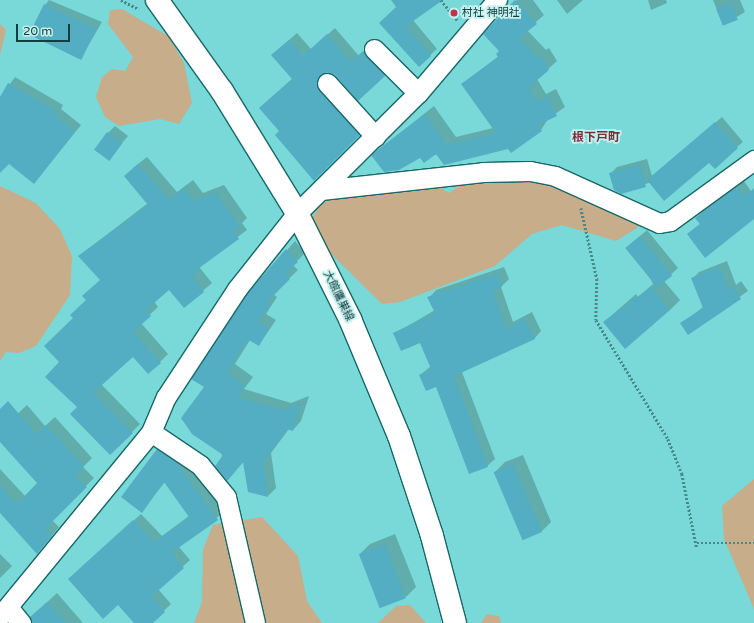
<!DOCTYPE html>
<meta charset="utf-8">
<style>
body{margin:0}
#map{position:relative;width:754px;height:623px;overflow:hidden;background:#78d9d8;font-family:"Varela Round","Noto Sans JP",sans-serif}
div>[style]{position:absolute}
.green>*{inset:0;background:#c7ad8a}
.shadow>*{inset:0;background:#0003}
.building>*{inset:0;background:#53aec3;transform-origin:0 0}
.path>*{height:2.5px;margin-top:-1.25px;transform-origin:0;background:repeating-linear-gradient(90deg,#458988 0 2px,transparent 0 4px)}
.roads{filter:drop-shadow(1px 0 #186868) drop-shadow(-1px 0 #186868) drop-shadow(0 1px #186868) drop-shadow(0 -1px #186868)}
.street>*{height:19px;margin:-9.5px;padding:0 9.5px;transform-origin:9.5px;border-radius:9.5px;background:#fff}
.secondary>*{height:22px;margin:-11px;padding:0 11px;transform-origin:11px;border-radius:11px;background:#fff}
.dots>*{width:11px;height:11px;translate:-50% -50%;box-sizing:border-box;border:2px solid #c4f1f0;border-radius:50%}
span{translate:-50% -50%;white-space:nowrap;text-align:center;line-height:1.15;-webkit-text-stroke:3.5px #c4f1f0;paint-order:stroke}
.poi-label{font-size:11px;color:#143d3d}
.left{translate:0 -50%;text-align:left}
.street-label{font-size:11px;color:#143d3d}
.neighbourhood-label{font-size:12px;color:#762f38;font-weight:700}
.scale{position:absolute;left:16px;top:24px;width:54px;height:18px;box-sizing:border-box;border:2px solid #143d3d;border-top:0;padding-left:5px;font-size:12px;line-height:14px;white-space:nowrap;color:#143d3d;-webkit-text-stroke:3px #c4f1f0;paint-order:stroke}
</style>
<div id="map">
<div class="green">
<i style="clip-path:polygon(122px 9px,168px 36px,184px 63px,192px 103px,179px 124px,160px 119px,119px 126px,105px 117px,96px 97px,102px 77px,112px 69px,125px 71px,133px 57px,108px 24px,110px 10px)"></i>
<i style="clip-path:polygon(0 24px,6px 30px,0 55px)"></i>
<i style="clip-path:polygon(528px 175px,556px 182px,643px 224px,616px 241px,562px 225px,532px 234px,495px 266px,400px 302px,382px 304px,321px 244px,310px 222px,320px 205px,335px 197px,437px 185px,449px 193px,466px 181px)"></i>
<i style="clip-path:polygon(0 186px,36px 203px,60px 229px,72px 256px,70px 295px,36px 346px,19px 353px,6px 352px,0 361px)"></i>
<i style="clip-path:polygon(754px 479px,754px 609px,724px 539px,722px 506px)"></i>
<i style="clip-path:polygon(262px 517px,298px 556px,307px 601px,322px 623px,194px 623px,202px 602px,203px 549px,213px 525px)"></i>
<i style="clip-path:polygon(410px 605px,426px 623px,378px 623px,396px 606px)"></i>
<i style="clip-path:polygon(487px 614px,499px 616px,501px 623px,481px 623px)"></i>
</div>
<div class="shadow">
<i style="clip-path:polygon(49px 0,102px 22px,81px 58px,45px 5px)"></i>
<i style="clip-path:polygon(395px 0,441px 0,413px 20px,437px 49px,419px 65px)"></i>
<i style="clip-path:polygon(517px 0,533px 0,544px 15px,527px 30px,546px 50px,549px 48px,557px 61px,537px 79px,546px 94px,556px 89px,565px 107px,548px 119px,541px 130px,511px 152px,508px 148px,420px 156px,372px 155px,434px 106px,456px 137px,493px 128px,462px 84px,499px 56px,501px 51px,484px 34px)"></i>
<i style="clip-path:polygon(557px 0,583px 0,567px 14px)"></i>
<i style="clip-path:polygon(648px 0,666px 0,667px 3px,651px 10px)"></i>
<i style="clip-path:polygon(713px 0,740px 0,745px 12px,723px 25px)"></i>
<i style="clip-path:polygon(335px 28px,359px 56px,371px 45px,392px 68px,358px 100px,335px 74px,326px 72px,326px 82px,366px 127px,314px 180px,280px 130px,268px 101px,293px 78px,272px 55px,297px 33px,311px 49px)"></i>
<i style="clip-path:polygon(15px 77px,63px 105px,61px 109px,81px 125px,34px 183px,9px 163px,0 172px,0 98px)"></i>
<i style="clip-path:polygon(722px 117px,743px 142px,737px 147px,709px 161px,621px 193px,610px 174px,617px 167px,647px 159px,652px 176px)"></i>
<i style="clip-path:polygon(115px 126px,128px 136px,108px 160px,108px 133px)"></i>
<i style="clip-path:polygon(147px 157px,177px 192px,193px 180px,203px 193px,224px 185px,247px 218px,242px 223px,247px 230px,203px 263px,200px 268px,212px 283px,184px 307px,169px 288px,154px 301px,158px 307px,141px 323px,168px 354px,160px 362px,133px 355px,101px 384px,140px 424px,110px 454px,79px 407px,60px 362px,74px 318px,101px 280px,79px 256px,148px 203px,133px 168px)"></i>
<i style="clip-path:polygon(744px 181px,751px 191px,754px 188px,754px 218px,688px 234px,700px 224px,696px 218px,703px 211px)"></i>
<i style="clip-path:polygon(647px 230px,678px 268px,664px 281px,680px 300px,670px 310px,604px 322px,636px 294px,638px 297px,653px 284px,633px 242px)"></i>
<i style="clip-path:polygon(295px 241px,305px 253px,293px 265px,298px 270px,273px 294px,277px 297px,266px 314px,276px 320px,259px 345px,250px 340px,235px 364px,253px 377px,244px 389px,291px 403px,309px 396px,301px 421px,293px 430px,289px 429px,271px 453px,276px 488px,268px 496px,249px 491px,244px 461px,228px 480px,205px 387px,247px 296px)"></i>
<i style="clip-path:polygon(727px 261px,736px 285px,741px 281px,748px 291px,688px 333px,682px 324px,703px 307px,692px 279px,699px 272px)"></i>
<i style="clip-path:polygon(504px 267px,509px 279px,501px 287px,513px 322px,532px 312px,541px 331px,534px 339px,462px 372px,495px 459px,487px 466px,437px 385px,420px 375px,431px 366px,420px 342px,394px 334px,435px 310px,429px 298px,436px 290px)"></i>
<i style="clip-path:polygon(27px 405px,45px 426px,55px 417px,92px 458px,83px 467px,94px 478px,52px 520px,59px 527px,45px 544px,0 512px,0 469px,25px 496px,39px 483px,0 440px,0 430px)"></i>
<i style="clip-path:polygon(165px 443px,184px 455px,224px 512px,179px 547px,190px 560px,158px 589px,171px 604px,151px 623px,135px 623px,118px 604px,77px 572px,141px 514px,162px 536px,189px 516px,165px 482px,141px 512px,158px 450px)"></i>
<i style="clip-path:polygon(523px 455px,551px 522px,541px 532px,495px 472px,505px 462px)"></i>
<i style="clip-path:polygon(395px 534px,416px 587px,406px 597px,360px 554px,370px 544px)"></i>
<i style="clip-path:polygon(0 554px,12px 566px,0 578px)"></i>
<i style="clip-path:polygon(57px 593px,83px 623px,31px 623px,31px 617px)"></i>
</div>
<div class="building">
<i style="clip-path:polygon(391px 0,443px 0,406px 26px,431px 56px,419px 67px,379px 23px,396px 7px)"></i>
<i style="clip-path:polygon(515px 0,537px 24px,519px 38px,538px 58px,541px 56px,549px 70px,529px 87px,537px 101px,547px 96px,557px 116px,538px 125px,542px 131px,511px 153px,508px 149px,444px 165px,436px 154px,424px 163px,420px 158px,399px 170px,384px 172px,371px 155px,425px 114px,447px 145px,496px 133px,461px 84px,498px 57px,496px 54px,499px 51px,483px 34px)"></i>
<i style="left:731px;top:3px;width:18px;height:16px;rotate:68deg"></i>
<i style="left:44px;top:4px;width:58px;height:34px;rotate:26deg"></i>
<i style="clip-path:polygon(327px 34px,351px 62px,363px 51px,385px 76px,358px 101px,335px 75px,325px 72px,319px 75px,319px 90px,360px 135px,314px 181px,275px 135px,279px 131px,259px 108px,292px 79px,271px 55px,289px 40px,303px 56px)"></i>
<i style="clip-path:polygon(8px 83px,58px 112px,55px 116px,75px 132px,34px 184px,9px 164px,0 173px,0 97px)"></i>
<i style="clip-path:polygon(715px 122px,738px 148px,715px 169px,709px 163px,664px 201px,647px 180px)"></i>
<i style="left:107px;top:132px;width:19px;height:22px;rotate:36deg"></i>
<i style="clip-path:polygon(138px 164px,169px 200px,184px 188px,194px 201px,216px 193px,240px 227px,234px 232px,239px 239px,195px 271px,197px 273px,192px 277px,204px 292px,184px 308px,169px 290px,146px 310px,151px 316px,133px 332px,161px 363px,148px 374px,133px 357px,93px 393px,133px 433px,110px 455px,70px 414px,77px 407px,45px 377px,59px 362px,44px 346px,73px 318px,70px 315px,86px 300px,82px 296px,100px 280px,78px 256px,148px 205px,124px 176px)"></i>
<i style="clip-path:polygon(640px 165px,646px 187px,621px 194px,614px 190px,609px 173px)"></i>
<i style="clip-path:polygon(737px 187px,744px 196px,754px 189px,754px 219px,705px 258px,687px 234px,700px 224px,695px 218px)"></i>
<i style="left:640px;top:236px;width:51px;height:19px;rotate:51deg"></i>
<i style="clip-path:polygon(286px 249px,298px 262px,285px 273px,290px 279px,266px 303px,269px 305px,258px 322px,269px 328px,259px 346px,247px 339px,228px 373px,245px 385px,237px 397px,282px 410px,301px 403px,293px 431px,287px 429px,263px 463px,268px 497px,248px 492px,243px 462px,227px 481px,215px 466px,223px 455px,192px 434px,181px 418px,204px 387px,191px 379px,246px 295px)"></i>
<i style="clip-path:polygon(720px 267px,729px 290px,734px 287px,741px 299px,688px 335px,680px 323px,703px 308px,691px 278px)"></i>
<i style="clip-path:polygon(497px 274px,502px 287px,493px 290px,506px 329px,524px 319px,535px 339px,454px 376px,488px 467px,469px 474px,436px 387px,426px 391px,419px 375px,431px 369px,420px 343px,401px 351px,393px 333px,435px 313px,427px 297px)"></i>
<i style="clip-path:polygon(651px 287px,670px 310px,625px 349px,603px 322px)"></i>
<i style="clip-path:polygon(8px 401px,36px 434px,46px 425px,84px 467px,75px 476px,87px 487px,45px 529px,52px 536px,37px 554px,0 513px,0 486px,17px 504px,37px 483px,0 442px,0 409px)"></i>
<i style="clip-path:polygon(157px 449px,176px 462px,218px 520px,171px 553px,184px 568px,151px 597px,165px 612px,153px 623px,134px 623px,118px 605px,103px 619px,68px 579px,133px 520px,154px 542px,189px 517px,164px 482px,142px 513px,121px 497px)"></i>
<i style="left:513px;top:464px;width:74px;height:21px;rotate:67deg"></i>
<i style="left:385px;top:544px;width:58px;height:28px;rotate:69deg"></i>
<i style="clip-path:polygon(47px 602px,66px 623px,32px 623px,30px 617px)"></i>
</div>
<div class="path">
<i style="left:121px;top:0;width:20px;rotate:27deg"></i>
<i style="left:441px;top:0;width:26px;rotate:51deg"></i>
<i style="left:581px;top:208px;width:73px;rotate:77.3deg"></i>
<i style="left:597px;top:279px;width:41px;rotate:91.4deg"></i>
<i style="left:596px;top:320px;width:139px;rotate:58.8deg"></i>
<i style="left:668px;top:439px;width:38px;rotate:68deg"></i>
<i style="left:682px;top:474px;width:76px;rotate:78.7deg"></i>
<i style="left:697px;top:543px;width:57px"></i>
</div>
<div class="roads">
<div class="street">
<i style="left:374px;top:49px;width:62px;rotate:45deg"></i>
<i style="left:327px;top:83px;width:72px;rotate:47.8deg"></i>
<i style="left:321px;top:190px;width:163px;rotate:-6.3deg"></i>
<i style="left:483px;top:172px;width:47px;rotate:-1.2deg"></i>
<i style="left:530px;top:171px;width:25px;rotate:11deg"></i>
<i style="left:555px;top:176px;width:114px;rotate:24.3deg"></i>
<i style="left:659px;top:223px;width:11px;rotate:-10deg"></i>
<i style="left:670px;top:221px;width:104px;rotate:-36deg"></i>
<i style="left:151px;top:432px;width:59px;rotate:34deg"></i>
<i style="left:200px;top:465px;width:41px;rotate:50.9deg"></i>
<i style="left:226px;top:497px;width:129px;rotate:77deg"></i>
<i style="left:8px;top:607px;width:21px;rotate:51deg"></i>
<i style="left:0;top:616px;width:238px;rotate:-50.6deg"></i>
<i style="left:151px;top:432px;width:38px;rotate:-67deg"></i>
<i style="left:166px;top:397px;width:129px;rotate:-56.7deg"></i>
<i style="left:237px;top:289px;width:97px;rotate:-51.7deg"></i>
<i style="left:297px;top:213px;width:170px;rotate:-44.8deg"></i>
<i style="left:418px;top:93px;width:122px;rotate:-49.7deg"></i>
</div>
<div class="secondary">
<i style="left:157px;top:0;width:112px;rotate:54.5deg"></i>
<i style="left:222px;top:91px;width:143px;rotate:58.4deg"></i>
<i style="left:297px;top:213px;width:119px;rotate:63.4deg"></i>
<i style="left:350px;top:319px;width:127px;rotate:67.3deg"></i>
<i style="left:399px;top:436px;width:105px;rotate:71.7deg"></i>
<i style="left:432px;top:536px;width:90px;rotate:75.2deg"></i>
</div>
</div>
<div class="dots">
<i style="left:454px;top:13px;background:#c3324d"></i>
</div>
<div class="poi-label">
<span class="left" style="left:462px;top:13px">村社 神明社</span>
</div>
<div class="street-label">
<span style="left:338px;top:296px;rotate:64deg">大館鷹巣線</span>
</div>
<div class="neighbourhood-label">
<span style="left:596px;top:138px">根下戸町</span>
</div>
<div class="scale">20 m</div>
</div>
